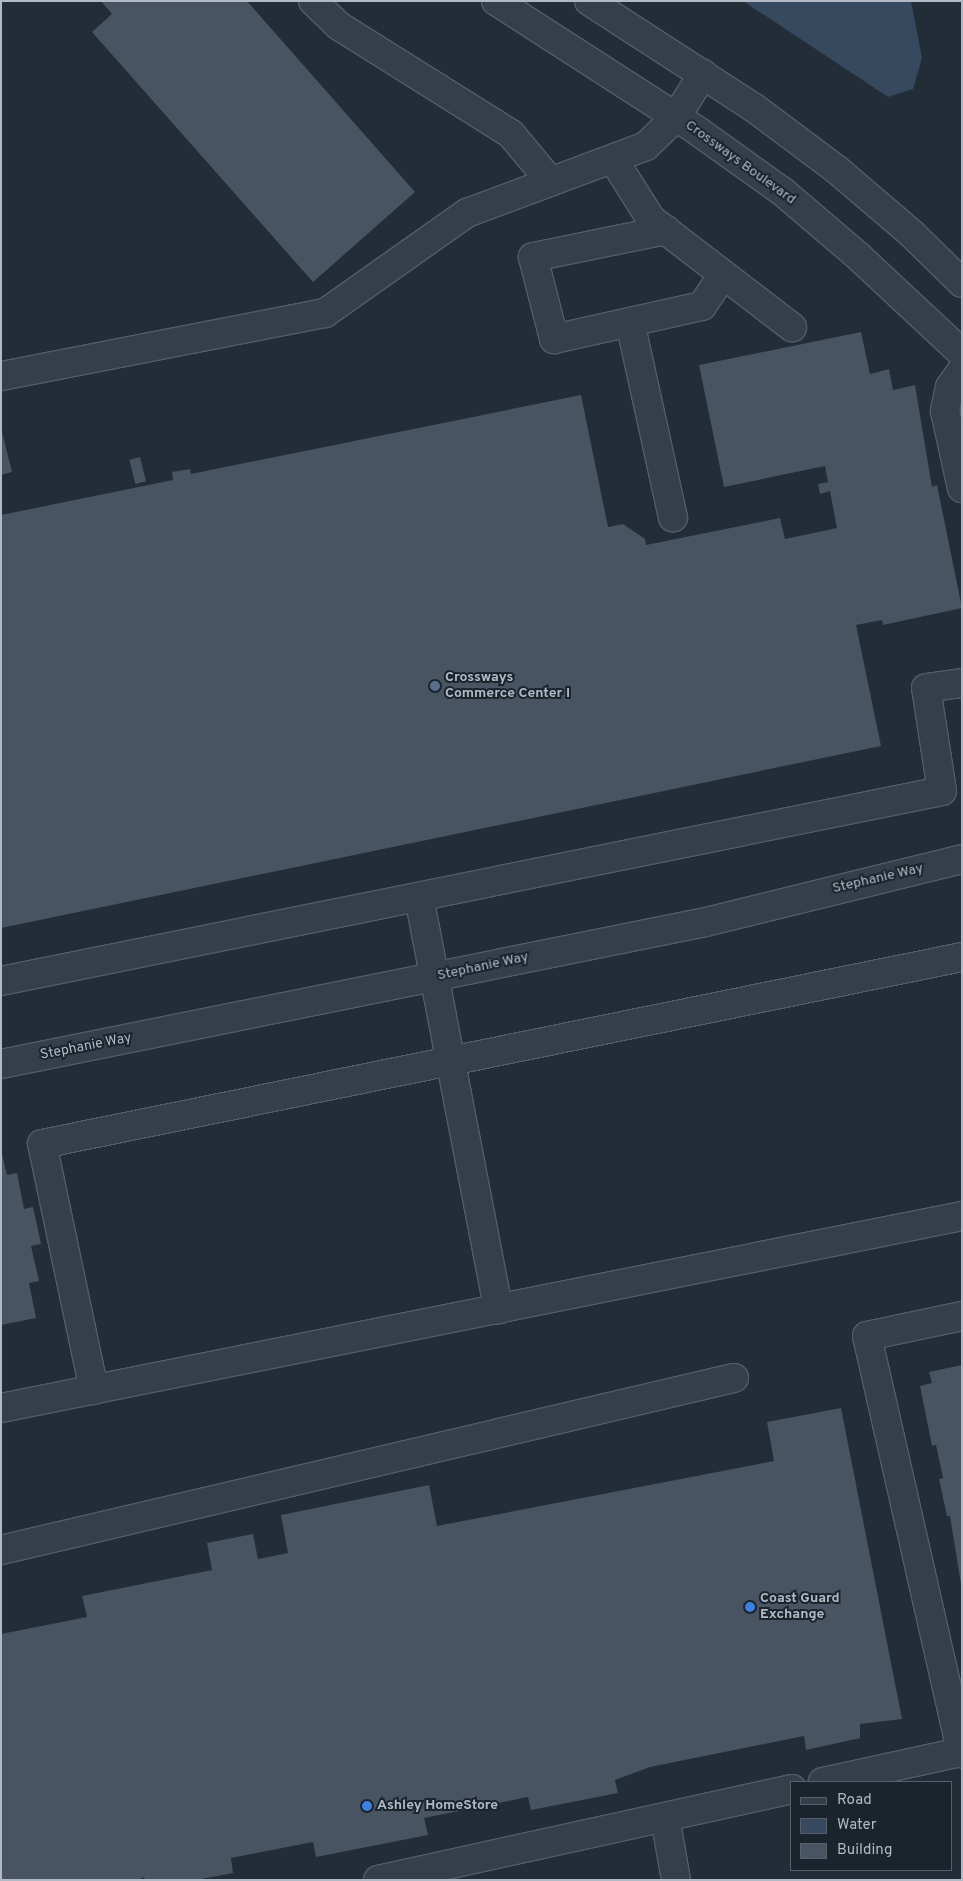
<!DOCTYPE html>
<style>
body{margin:0}
#map{position:relative;width:963px;height:1881px;overflow:hidden;background:#222d38;font-family:Overpass,sans-serif}
div>[style]{position:absolute}
.water>*{inset:0;background:#36495f}
.building>*{inset:0;background:#485462;transform-origin:0 0}
.roads{filter:drop-shadow(1px 0 #545c66) drop-shadow(-1px 0 #545c66) drop-shadow(0 1px #545c66) drop-shadow(0 -1px #545c66)}
.minor>*{height:28px;margin:-14px;padding:0 14px;transform-origin:14px;border-radius:14px;background:#363e49}
.dots>*{width:14px;height:14px;translate:-50% -50%;box-sizing:border-box;border:2px solid #1b232d;border-radius:50%}
span{translate:-50% -50%;white-space:nowrap;text-align:center;line-height:1.15;-webkit-text-stroke:4px #1b232d;paint-order:stroke}
.street-label{font-size:14px;color:#b1b9c5}
.poi-label{font-size:14px;color:#b1b9c5;font-weight:700}
.left{translate:0 -50%;text-align:left}
.frame{position:absolute;inset:0;border:2px solid #b1b9c5;pointer-events:none}
.legend{position:absolute;left:790px;top:1781px;width:162px;height:90px;box-sizing:border-box;background:#1b232d;border:1px solid #575f6a;margin:0;padding:6px 9px;list-style:none;font-size:15px;color:#b1b9c5}
.legend li{display:flex;align-items:center;gap:10px;height:25px}
.legend b{width:25px;border:1px solid #575f6a}
</style>
<div id="map">
<div class="water">
<i style="clip-path:polygon(743px 1px,911px 1px,922px 58px,913px 89px,888px 97px)"></i>
</div>
<div class="building">
<i style="clip-path:polygon(101px 1px,247px 1px,415px 192px,313px 282px,92px 32px,112px 14px)"></i>
<i style="clip-path:polygon(861px 332px,870px 374px,889px 369px,893px 390px,915px 385px,932px 487px,937px 485px,962px 608px,883px 625px,882px 620px,856px 625px,881px 746px,1px 928px,1px 515px,173px 480px,172px 472px,190px 469px,191px 474px,581px 395px,608px 527px,623px 524px,645px 539px,646px 545px,780px 518px,785px 539px,837px 528px,830px 491px,820px 494px,818px 484px,828px 482px,825px 466px,724px 487px,699px 365px)"></i>
<i style="clip-path:polygon(1px 428px,12px 472px,1px 475px)"></i>
<i style="left:140px;top:457px;width:25px;height:11px;rotate:76deg"></i>
<i style="clip-path:polygon(1px 1150px,7px 1175px,17px 1173px,24px 1209px,33px 1207px,41px 1244px,31px 1246px,39px 1281px,29px 1283px,36px 1318px,1px 1325px)"></i>
<i style="clip-path:polygon(962px 1365px,962px 1584px,961px 1584px,950px 1516px,947px 1516px,939px 1479px,943px 1478px,936px 1445px,932px 1446px,920px 1386px,932px 1383px,929px 1372px)"></i>
<i style="clip-path:polygon(841px 1408px,902px 1719px,860px 1724px,860px 1738px,806px 1750px,804px 1736px,650px 1767px,615px 1780px,618px 1793px,531px 1810px,528px 1797px,424px 1818px,428px 1835px,316px 1857px,313px 1842px,231px 1858px,233px 1873px,196px 1880px,145px 1880px,144px 1877px,139px 1880px,1px 1880px,1px 1634px,87px 1617px,82px 1596px,212px 1570px,207px 1543px,253px 1534px,258px 1559px,288px 1553px,281px 1515px,429px 1485px,437px 1526px,774px 1461px,767px 1422px)"></i>
</div>
<div class="roads">
<div class="minor">
<i style="left:313px;top:1px;width:36px;rotate:44deg"></i>
<i style="left:339px;top:26px;width:203px;rotate:32.1deg"></i>
<i style="left:511px;top:134px;width:62px;rotate:50.2deg"></i>
<i style="left:496px;top:1px;width:242px;rotate:32.8deg"></i>
<i style="left:699px;top:132px;width:103px;rotate:35.5deg"></i>
<i style="left:783px;top:192px;width:100px;rotate:40.5deg"></i>
<i style="left:859px;top:257px;width:141px;rotate:43deg"></i>
<i style="left:589px;top:1px;width:195px;rotate:32.9deg"></i>
<i style="left:753px;top:107px;width:104px;rotate:36.8deg"></i>
<i style="left:836px;top:169px;width:100px;rotate:40.5deg"></i>
<i style="left:912px;top:234px;width:70px;rotate:44.4deg"></i>
<i style="left:613px;top:159px;width:71px;rotate:57.7deg"></i>
<i style="left:651px;top:219px;width:178px;rotate:37.5deg"></i>
<i style="left:666px;top:230px;width:136px;rotate:168.5deg"></i>
<i style="left:533px;top:257px;width:85px;rotate:75.6deg"></i>
<i style="left:554px;top:339px;width:152px;rotate:-12.6deg"></i>
<i style="left:702px;top:306px;width:37px;rotate:-56deg"></i>
<i style="left:630px;top:322px;width:200px;rotate:77.6deg"></i>
<i style="left:962px;top:370px;width:21px;rotate:125deg"></i>
<i style="left:950px;top:387px;width:25px;rotate:102deg"></i>
<i style="left:945px;top:411px;width:79px;rotate:77.6deg"></i>
<i style="left:1px;top:376px;width:330px;rotate:-11deg"></i>
<i style="left:325px;top:313px;width:174px;rotate:-35.2deg"></i>
<i style="left:467px;top:213px;width:191px;rotate:-20.5deg"></i>
<i style="left:646px;top:146px;width:42px;rotate:-44deg"></i>
<i style="left:676px;top:117px;width:51px;rotate:-57.9deg"></i>
<i style="left:419px;top:897px;width:420px;rotate:79.1deg"></i>
<i style="left:1px;top:981px;width:960px;rotate:-11.42deg"></i>
<i style="left:942px;top:791px;width:104px;rotate:-98.8deg"></i>
<i style="left:926px;top:688px;width:36px;rotate:-8deg"></i>
<i style="left:1px;top:1064px;width:719px;rotate:-11.39deg"></i>
<i style="left:706px;top:922px;width:264px;rotate:-13.8deg"></i>
<i style="left:962px;top:1316px;width:97px;rotate:168.1deg"></i>
<i style="left:867px;top:1336px;width:428px;rotate:77.2deg"></i>
<i style="left:94px;top:1390px;width:251px;rotate:-101.9deg"></i>
<i style="left:42px;top:1144px;width:939px;rotate:-11.49deg"></i>
<i style="left:1px;top:1408px;width:980px;rotate:-11.3deg"></i>
<i style="left:1px;top:1550px;width:753px;rotate:-13.21deg"></i>
<i style="left:823px;top:1782px;width:141px;rotate:-12.3deg"></i>
<i style="left:665px;top:1817px;width:64px;rotate:80.1deg"></i>
<i style="left:378px;top:1880px;width:424px;rotate:-12.4deg"></i>
</div>
</div>
<div class="dots">
<i style="left:435px;top:686px;background:#5c6f8a"></i>
<i style="left:750px;top:1607px;background:#3f7fe0"></i>
<i style="left:367px;top:1806px;background:#3f7fe0"></i>
</div>
<div class="street-label">
<span style="left:740px;top:163px;rotate:36deg">Crossways Boulevard</span>
<span style="left:878px;top:879px;rotate:-13deg">Stephanie Way</span>
<span style="left:483px;top:967px;rotate:-12deg">Stephanie Way</span>
<span style="left:86px;top:1047px;rotate:-11deg">Stephanie Way</span>
</div>
<div class="poi-label">
<span class="left" style="left:445px;top:686px">Crossways<br>Commerce Center I</span>
<span class="left" style="left:760px;top:1607px">Coast Guard<br>Exchange</span>
<span class="left" style="left:377px;top:1806px">Ashley HomeStore</span>
</div>
<div class="frame"></div>
<ul class="legend">
<li><b style="height:6px;background:#363e49"></b>Road</li>
<li><b style="height:14px;background:#36495f"></b>Water</li>
<li><b style="height:14px;background:#485462"></b>Building</li>
</ul>
</div>
